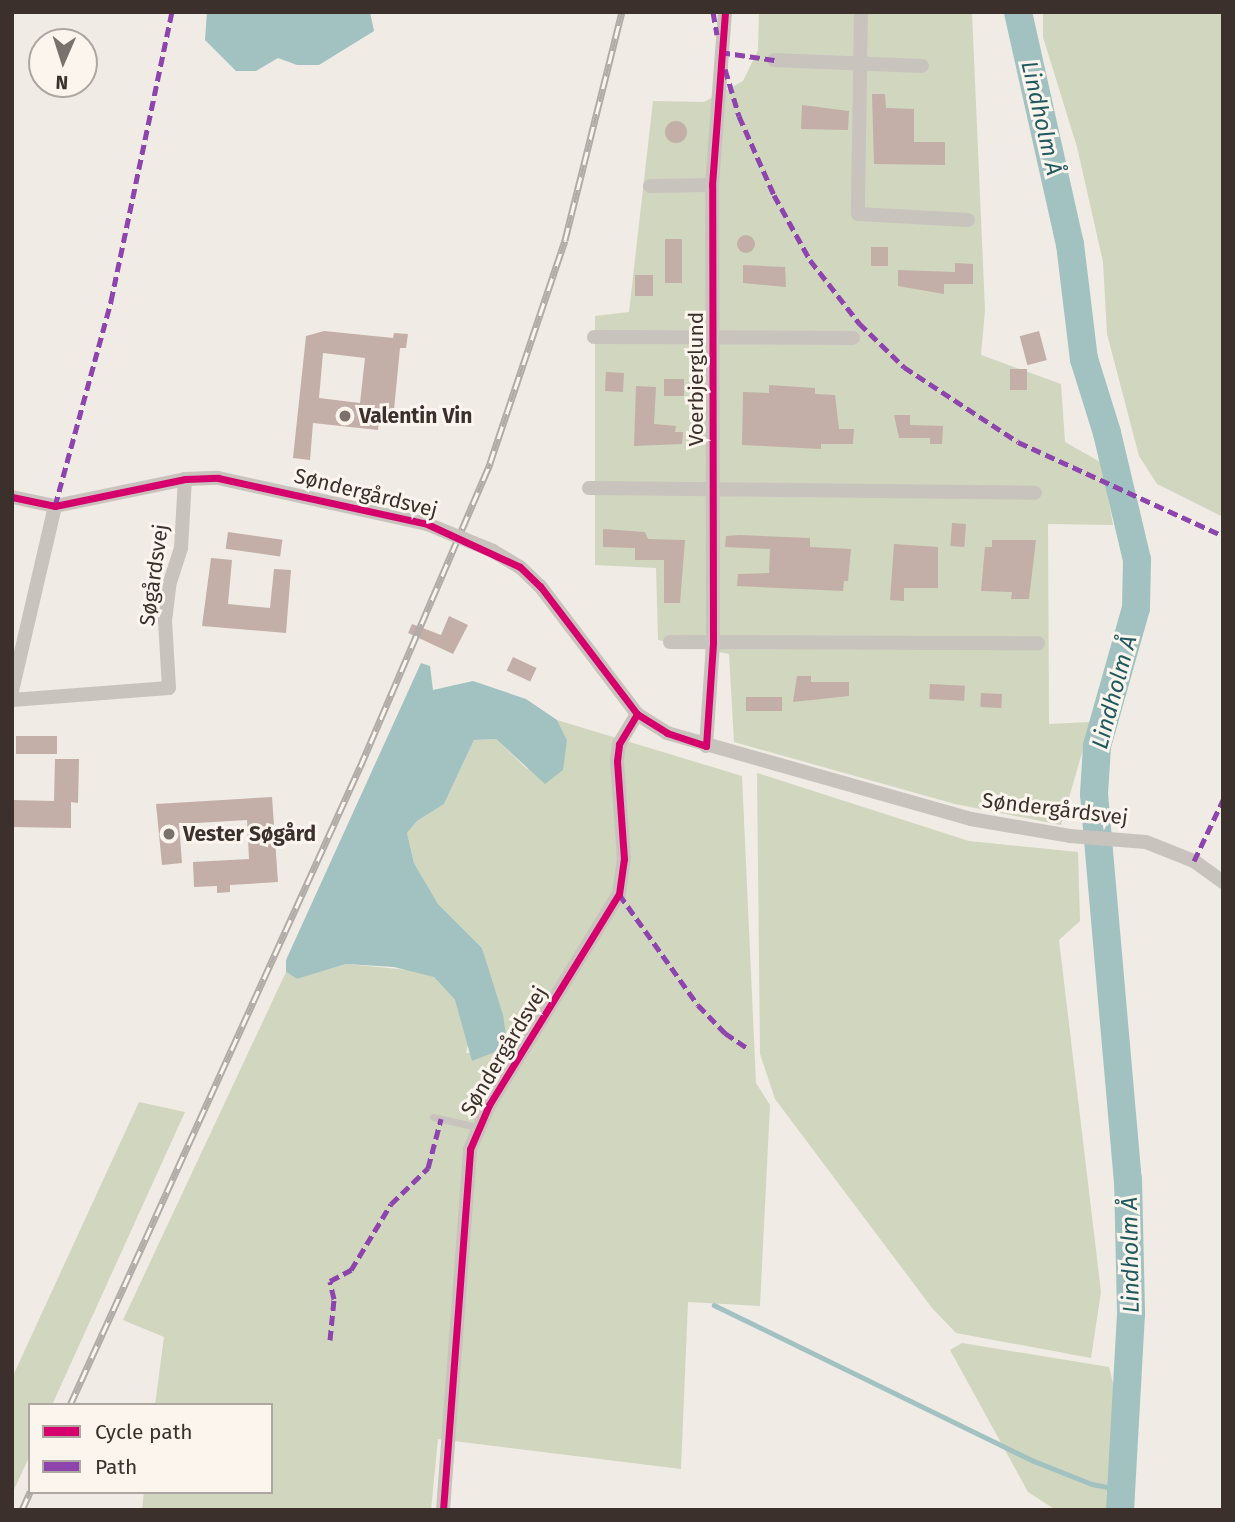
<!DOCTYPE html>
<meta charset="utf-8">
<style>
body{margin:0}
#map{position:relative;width:1235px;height:1522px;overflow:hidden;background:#f0ebe5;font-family:"Fira Sans",sans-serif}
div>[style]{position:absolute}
.green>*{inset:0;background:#d1d6bf}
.water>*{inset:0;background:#a1c2c1}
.stream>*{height:4.5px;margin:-2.25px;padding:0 2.25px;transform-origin:2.25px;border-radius:2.25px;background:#a1c2c1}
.river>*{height:28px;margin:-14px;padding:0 14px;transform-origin:14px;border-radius:14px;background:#a1c2c1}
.building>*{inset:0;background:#c3afa7;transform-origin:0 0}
.round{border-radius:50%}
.service>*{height:7px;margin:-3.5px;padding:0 3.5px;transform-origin:3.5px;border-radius:3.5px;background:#c9c3be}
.minor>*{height:14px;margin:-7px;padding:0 7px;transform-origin:7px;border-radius:7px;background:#c9c3be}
.rail>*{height:7px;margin-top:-3.5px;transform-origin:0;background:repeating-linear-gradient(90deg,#fbf5ee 0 13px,#b1aca8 0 26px);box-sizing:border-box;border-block:2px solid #b1aca8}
.minor-bridge>*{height:14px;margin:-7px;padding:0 7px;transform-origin:7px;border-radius:7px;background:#c9c3be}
.quiet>*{height:5px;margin-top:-2.5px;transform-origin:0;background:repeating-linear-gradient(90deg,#8e44ad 0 10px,transparent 0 15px)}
.cycleway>*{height:7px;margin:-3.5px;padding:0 3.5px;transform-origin:3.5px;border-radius:3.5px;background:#d6006c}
.dots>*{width:19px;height:19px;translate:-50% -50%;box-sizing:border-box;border:4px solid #fbf5ee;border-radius:50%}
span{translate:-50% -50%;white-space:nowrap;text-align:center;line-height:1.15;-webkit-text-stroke:6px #fbf5ee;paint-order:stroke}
.street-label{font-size:21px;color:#3b302b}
.poi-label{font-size:21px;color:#3b302b;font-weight:700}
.left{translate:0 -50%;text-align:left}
.water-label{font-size:23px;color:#1f5a5e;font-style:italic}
.frame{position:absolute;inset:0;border:14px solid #3b302b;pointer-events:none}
.legend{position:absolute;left:28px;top:1403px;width:245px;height:91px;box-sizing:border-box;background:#fbf5ee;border:2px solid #aea6a0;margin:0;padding:9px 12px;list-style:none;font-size:21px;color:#3b302b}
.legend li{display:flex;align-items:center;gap:14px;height:35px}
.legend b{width:35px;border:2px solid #aea6a0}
.north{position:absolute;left:28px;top:28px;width:70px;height:70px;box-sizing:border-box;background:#fbf5ee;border:2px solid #aea6a0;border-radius:50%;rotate:183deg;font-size:19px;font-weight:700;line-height:28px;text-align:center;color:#3b302b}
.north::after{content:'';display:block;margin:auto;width:24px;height:32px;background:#7a716c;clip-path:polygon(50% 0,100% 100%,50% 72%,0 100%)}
</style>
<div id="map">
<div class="green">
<i style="clip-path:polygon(759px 12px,972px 12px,985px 310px,981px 355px,1061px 384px,1065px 442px,1102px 463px,1113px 525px,1048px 524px,1049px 724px,1091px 722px,1061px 825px,955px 804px,734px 742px,729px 654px,658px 640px,656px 568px,595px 565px,595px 316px,629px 312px,653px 101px,704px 102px,743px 81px,758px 50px)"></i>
<i style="clip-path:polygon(1043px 12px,1223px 12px,1223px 517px,1157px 484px,1139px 456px,1107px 334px,1103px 262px,1077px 147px,1043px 37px)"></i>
<i style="clip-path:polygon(557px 720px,742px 776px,756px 1083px,770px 1105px,760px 1306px,688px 1302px,681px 1469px,438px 1439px,431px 1510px,142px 1510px,144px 1492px,271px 1492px,271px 1405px,155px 1405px,164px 1337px,123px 1320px,286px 972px,297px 979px,346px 964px,420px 971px,434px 977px,455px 1000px,469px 1040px,466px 1053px,495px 1052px,506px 1035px,482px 948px,438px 904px,414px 863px,407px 833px,417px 821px,444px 804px,474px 740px,496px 739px,527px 769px,567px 740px)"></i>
<i style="clip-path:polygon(757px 773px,969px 841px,1078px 852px,1080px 921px,1059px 940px,1101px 1292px,1091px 1358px,956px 1333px,932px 1308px,775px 1099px,760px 1054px)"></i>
<i style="clip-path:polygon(139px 1102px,185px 1112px,52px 1405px,30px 1405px,30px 1455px,12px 1494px,12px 1378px)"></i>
<i style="clip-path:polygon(962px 1343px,1109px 1367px,1118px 1403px,1110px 1510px,1056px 1510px,1028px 1492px,950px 1350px)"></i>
</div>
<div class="water">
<i style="clip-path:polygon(207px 12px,370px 12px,374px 31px,319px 65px,297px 65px,278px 58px,256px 71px,236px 71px,205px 40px)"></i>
<i style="clip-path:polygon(421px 663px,430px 666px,433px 690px,473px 681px,526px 699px,557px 720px,567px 740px,563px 770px,545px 784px,496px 739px,474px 740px,444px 804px,417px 821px,407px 833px,414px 863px,438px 904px,482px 948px,503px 1015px,506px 1035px,495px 1052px,472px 1061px,455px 1000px,434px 977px,394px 967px,346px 964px,297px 979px,286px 972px,286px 960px)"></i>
</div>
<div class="stream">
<i style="left:714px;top:1305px;width:356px;rotate:26deg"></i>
<i style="left:1034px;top:1461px;width:62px;rotate:21.6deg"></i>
<i style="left:1092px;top:1484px;width:31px;rotate:11deg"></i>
</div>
<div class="river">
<i style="left:1018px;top:12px;width:238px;rotate:77.4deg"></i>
<i style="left:1070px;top:244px;width:116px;rotate:83.1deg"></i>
<i style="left:1084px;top:359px;width:77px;rotate:72.7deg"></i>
<i style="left:1107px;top:433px;width:130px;rotate:76.7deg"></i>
<i style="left:1137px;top:560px;width:48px;rotate:91.2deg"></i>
<i style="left:1136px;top:608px;width:143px;rotate:105.8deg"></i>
<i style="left:1097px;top:746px;width:48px;rotate:93.6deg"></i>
<i style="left:1094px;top:794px;width:386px;rotate:85deg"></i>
<i style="left:1128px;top:1179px;width:135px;rotate:88.7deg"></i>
<i style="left:1131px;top:1314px;width:196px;rotate:93.2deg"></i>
</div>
<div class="building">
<i style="clip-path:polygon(872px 94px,885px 94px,886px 108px,914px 109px,914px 142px,945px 142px,945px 165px,874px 164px)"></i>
<i style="clip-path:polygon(802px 105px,849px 111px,848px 130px,801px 129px)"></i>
<i class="round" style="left:665px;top:121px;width:22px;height:22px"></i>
<i class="round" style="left:737px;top:235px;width:18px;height:18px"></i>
<i style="left:665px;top:239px;width:17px;height:44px"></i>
<i style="left:871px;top:247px;width:17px;height:19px"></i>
<i style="clip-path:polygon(955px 263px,973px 264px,973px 284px,944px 284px,944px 294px,898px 286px,898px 270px,955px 272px)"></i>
<i style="clip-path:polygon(743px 265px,785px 267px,786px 287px,743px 283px)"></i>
<i style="left:635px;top:275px;width:18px;height:21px"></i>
<i style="clip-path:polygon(evenodd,324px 331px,393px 338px,394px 333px,408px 334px,406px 348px,400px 348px,393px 420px,379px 419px,378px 430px,313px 423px,310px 460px,293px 458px,306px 336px,324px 331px,323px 353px,365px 358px,360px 403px,319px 398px,323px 353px)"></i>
<i style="left:1039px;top:331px;width:30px;height:20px;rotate:75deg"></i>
<i style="left:1010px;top:369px;width:17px;height:21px"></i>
<i style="left:606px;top:372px;width:18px;height:19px;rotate:3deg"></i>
<i style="left:664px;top:379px;width:20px;height:17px"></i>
<i style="clip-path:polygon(769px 385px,815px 388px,815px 394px,835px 395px,839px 429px,854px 429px,853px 444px,821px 444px,821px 449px,742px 445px,743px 392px,769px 393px)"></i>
<i style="clip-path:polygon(636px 386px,656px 387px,654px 424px,676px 426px,675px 432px,683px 432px,682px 444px,634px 446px)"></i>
<i style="clip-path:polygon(894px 415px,910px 415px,910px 425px,943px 426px,942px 444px,930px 444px,930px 438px,899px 438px)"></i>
<i style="left:952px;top:523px;width:14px;height:23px;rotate:4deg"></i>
<i style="clip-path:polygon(603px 529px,645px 532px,648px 539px,685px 540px,680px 603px,664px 603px,664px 560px,635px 560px,635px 548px,603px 547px)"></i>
<i style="left:228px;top:532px;width:55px;height:17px;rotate:8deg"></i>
<i style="clip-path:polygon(739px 535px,810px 538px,810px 547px,851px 549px,848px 581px,844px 581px,843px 591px,737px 586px,738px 574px,769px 573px,770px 549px,725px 547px,726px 536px)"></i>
<i style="clip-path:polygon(992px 540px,1036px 540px,1029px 599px,1011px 599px,1012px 592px,981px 591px,985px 547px,992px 547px)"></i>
<i style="clip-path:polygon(894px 544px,938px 547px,938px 588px,904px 588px,904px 601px,890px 600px)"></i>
<i style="clip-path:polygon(211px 558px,232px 560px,228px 604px,270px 608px,274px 569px,291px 570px,286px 633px,202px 626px)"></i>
<i style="clip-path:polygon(449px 616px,468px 625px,453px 654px,408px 633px,412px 624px,441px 635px)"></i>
<i style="left:513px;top:657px;width:26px;height:15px;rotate:25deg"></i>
<i style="clip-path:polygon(797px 676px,811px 676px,811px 682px,849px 682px,849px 696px,793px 702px)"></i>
<i style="left:930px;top:684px;width:35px;height:15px;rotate:3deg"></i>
<i style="left:981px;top:693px;width:21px;height:14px;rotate:3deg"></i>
<i style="left:746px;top:697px;width:36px;height:14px"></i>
<i style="left:16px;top:736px;width:41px;height:18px"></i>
<i style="clip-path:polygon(55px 759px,79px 759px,78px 803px,71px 802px,71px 828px,12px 827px,12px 800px,54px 801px)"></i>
<i style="clip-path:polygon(272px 797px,278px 882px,230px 885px,230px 892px,217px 893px,217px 886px,194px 887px,193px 862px,249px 859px,247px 820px,179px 824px,182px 863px,162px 865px,156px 804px)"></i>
</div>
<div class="service">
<i style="left:433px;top:1117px;width:45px;rotate:12.8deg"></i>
</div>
<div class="minor">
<i style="left:861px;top:12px;width:202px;rotate:90.9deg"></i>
<i style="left:858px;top:214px;width:110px;rotate:3.1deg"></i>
<i style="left:774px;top:60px;width:148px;rotate:2.3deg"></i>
<i style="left:650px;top:186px;width:62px;rotate:-0.9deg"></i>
<i style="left:594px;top:337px;width:259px;rotate:0.2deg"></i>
<i style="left:589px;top:488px;width:446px;rotate:0.6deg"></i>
<i style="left:12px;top:497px;width:44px;rotate:11.8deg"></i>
<i style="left:55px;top:506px;width:133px;rotate:-11.7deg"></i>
<i style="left:185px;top:479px;width:33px;rotate:-2deg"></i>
<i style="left:218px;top:478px;width:214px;rotate:12.4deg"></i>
<i style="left:493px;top:551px;width:31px;rotate:31deg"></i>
<i style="left:520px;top:567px;width:28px;rotate:44deg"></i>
<i style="left:540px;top:586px;width:161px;rotate:52.8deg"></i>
<i style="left:637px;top:714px;width:36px;rotate:32deg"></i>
<i style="left:667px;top:733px;width:316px;rotate:15.8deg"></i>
<i style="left:971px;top:819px;width:100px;rotate:9.7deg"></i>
<i style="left:1070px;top:836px;width:76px;rotate:4.5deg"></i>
<i style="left:1146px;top:842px;width:52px;rotate:21.6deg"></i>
<i style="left:1194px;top:861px;width:36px;rotate:36deg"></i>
<i style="left:670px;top:642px;width:368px;rotate:0.2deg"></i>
<i style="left:12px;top:691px;width:190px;rotate:-76.9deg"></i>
<i style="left:12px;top:700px;width:157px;rotate:-4.4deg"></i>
<i style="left:169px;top:688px;width:67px;rotate:-93.4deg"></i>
<i style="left:165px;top:621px;width:39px;rotate:-83deg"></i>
<i style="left:170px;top:582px;width:36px;rotate:-72deg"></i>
<i style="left:181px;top:548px;width:69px;rotate:-86.7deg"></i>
<i style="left:706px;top:746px;width:104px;rotate:-86.1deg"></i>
<i style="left:713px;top:642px;width:457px;rotate:-90.1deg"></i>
<i style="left:712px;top:185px;width:173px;rotate:-85.7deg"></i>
<i style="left:443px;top:1510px;width:362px;rotate:-85.7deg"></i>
<i style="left:470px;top:1149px;width:48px;rotate:-66.6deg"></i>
<i style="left:489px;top:1105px;width:248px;rotate:-58.4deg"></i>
<i style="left:619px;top:894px;width:35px;rotate:-82deg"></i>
<i style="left:624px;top:859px;width:98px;rotate:-94.1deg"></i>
<i style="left:617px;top:761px;width:17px;rotate:-83deg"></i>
<i style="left:619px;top:744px;width:35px;rotate:-59deg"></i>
</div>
<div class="rail">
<i style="left:70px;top:1405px;width:701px;rotate:-65.56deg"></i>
<i style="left:360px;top:767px;width:331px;rotate:-66.8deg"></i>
<i style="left:490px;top:463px;width:235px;rotate:-71.4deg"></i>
<i style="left:565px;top:240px;width:235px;rotate:-76deg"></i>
<i style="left:22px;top:1510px;width:20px;rotate:-66deg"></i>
</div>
<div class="minor-bridge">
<i style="left:427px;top:524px;width:71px;rotate:22.2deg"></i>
</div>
<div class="quiet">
<i style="left:713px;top:12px;width:23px;rotate:80deg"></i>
<i style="left:720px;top:52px;width:55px;rotate:8.4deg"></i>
<i style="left:725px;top:69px;width:49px;rotate:73.4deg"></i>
<i style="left:739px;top:116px;width:86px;rotate:66.1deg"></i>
<i style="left:774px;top:195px;width:74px;rotate:61deg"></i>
<i style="left:810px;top:260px;width:80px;rotate:52.1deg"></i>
<i style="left:859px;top:323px;width:63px;rotate:44.4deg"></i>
<i style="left:904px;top:367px;width:136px;rotate:33.3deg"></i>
<i style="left:1018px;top:442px;width:226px;rotate:24.6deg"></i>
<i style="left:55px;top:506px;width:213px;rotate:-74.7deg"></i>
<i style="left:111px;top:301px;width:295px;rotate:-78.1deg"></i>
<i style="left:1194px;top:861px;width:68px;rotate:-64.6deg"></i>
<i style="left:619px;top:894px;width:136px;rotate:54.6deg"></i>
<i style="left:698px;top:1005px;width:39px;rotate:46deg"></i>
<i style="left:725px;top:1033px;width:29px;rotate:34deg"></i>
<i style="left:330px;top:1340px;width:41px;rotate:-84.4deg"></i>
<i style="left:334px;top:1299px;width:18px;rotate:-103deg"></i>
<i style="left:330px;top:1281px;width:24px;rotate:-28deg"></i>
<i style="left:351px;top:1270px;width:77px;rotate:-58.8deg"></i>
<i style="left:391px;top:1204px;width:52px;rotate:-44.2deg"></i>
<i style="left:428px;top:1168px;width:51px;rotate:-75.1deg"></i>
</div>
<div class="cycleway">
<i style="left:12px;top:497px;width:44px;rotate:11.8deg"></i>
<i style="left:55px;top:506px;width:133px;rotate:-11.7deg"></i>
<i style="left:185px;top:479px;width:33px;rotate:-2deg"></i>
<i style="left:218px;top:478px;width:214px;rotate:12.4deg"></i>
<i style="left:427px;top:524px;width:102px;rotate:24.8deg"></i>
<i style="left:520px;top:567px;width:28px;rotate:44deg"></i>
<i style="left:540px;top:586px;width:161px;rotate:52.8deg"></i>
<i style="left:637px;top:714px;width:36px;rotate:32deg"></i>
<i style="left:667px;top:733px;width:41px;rotate:18.4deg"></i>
<i style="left:706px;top:746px;width:104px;rotate:-86.1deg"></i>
<i style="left:713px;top:642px;width:457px;rotate:-90.1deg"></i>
<i style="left:712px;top:185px;width:173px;rotate:-85.7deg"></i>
<i style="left:443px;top:1510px;width:362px;rotate:-85.7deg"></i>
<i style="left:470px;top:1149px;width:48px;rotate:-66.6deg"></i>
<i style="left:489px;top:1105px;width:248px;rotate:-58.4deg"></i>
<i style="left:619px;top:894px;width:35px;rotate:-82deg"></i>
<i style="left:624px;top:859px;width:98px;rotate:-94.1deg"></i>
<i style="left:617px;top:761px;width:17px;rotate:-83deg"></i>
<i style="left:619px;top:744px;width:35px;rotate:-59deg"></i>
</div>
<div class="dots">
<i style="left:345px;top:416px;background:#7a716c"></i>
<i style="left:169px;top:834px;background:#7a716c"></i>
</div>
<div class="street-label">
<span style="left:696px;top:379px;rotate:-90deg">Voerbjerglund</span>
<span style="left:366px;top:493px;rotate:14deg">Søndergårdsvej</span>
<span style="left:154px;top:575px;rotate:-82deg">Søgårdsvej</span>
<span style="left:1055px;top:809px;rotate:7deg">Søndergårdsvej</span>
<span style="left:504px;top:1051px;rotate:-59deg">Søndergårdsvej</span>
</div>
<div class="poi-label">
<span class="left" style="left:359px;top:416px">Valentin Vin</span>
<span class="left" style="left:183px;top:834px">Vester Søgård</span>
</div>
<div class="water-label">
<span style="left:1042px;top:118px;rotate:77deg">Lindholm Å</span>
<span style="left:1114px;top:692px;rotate:-75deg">Lindholm Å</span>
<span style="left:1130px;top:1255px;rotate:-91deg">Lindholm Å</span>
</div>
<div class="frame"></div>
<ul class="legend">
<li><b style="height:9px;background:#d6006c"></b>Cycle path</li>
<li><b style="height:9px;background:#8e44ad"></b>Path</li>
</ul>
<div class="north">N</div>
</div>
